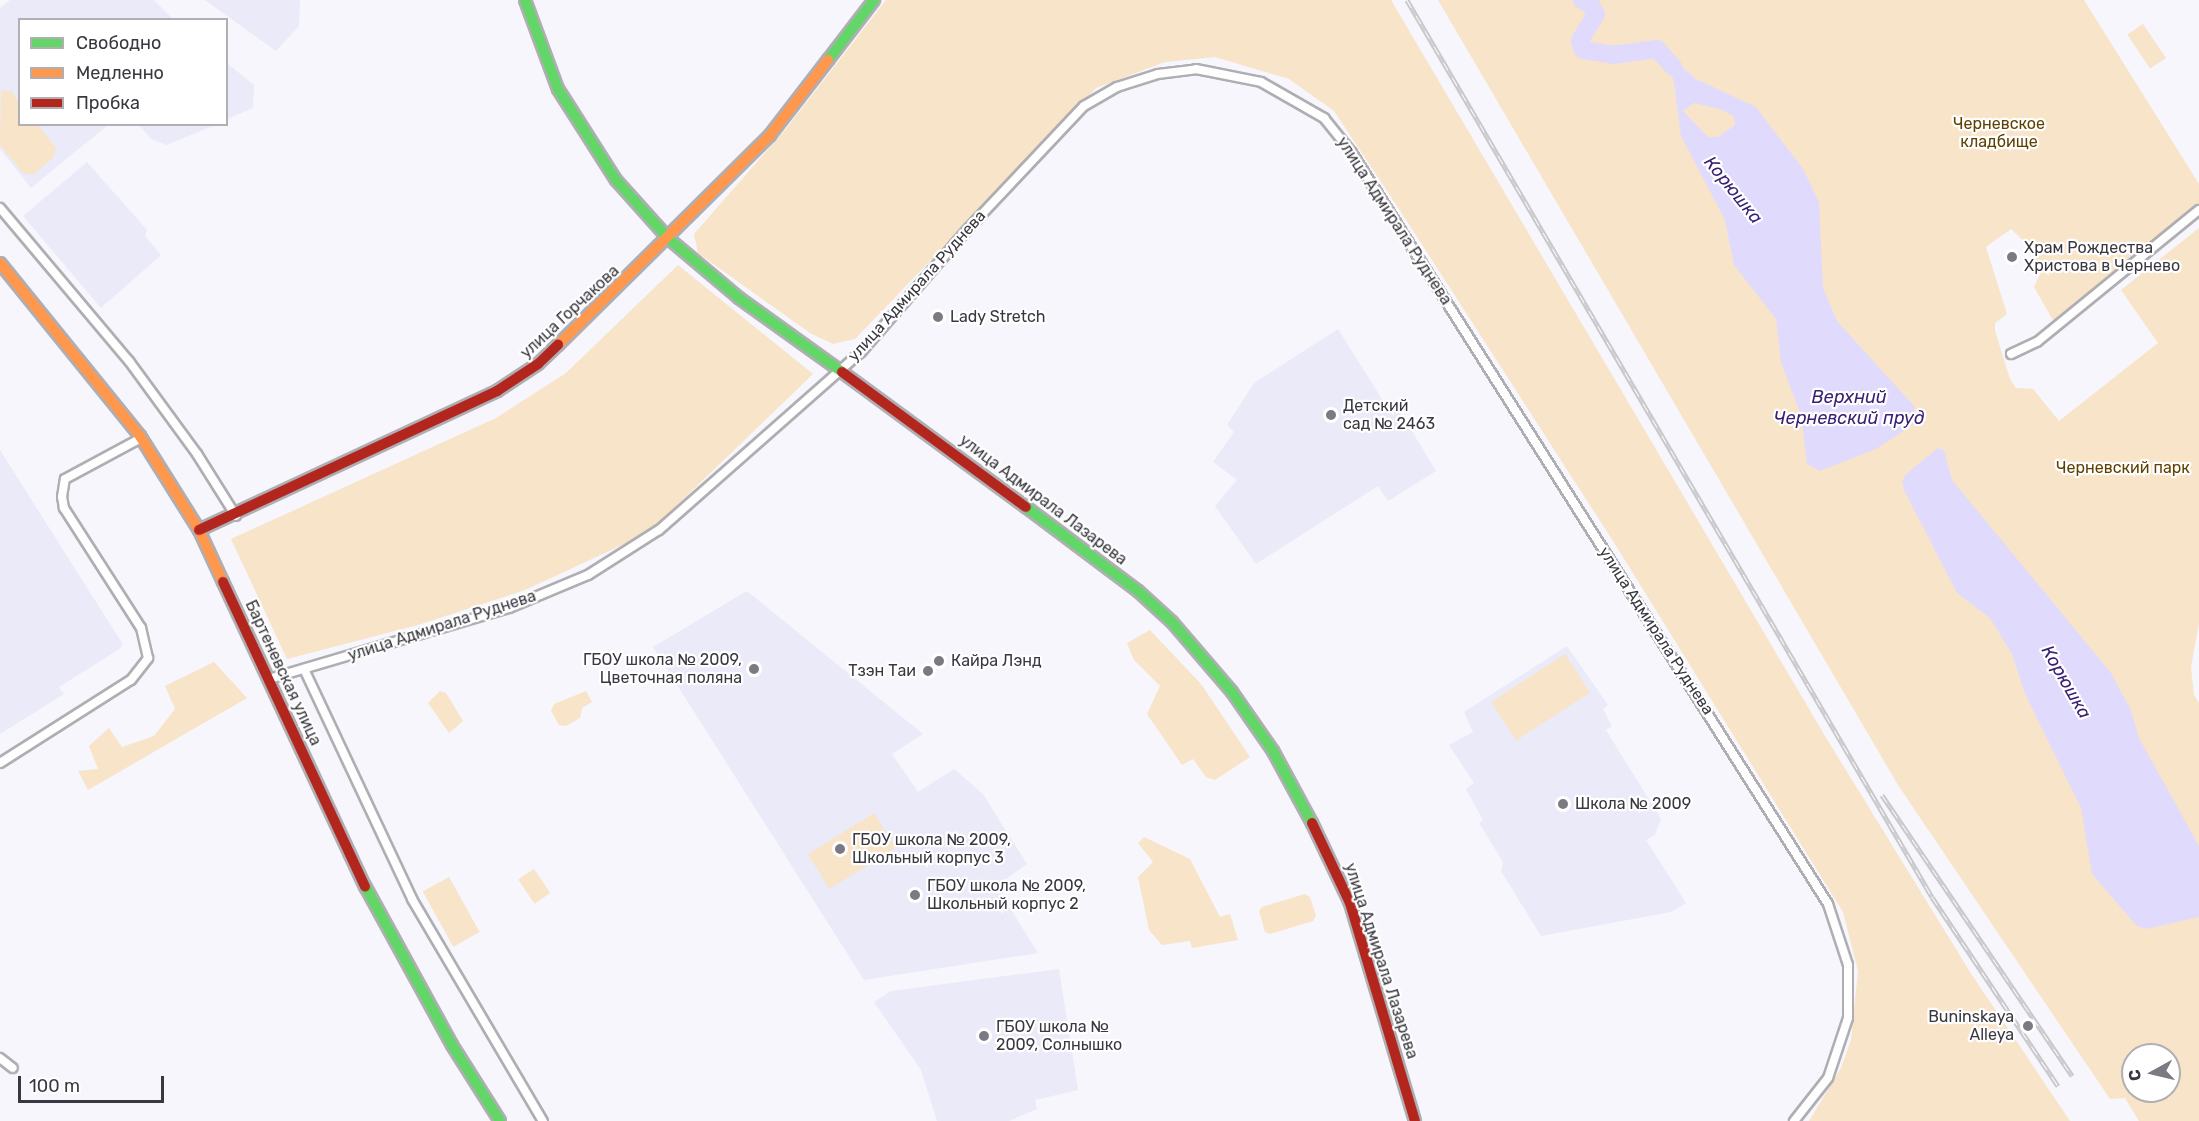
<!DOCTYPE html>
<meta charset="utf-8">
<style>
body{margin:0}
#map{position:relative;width:2199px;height:1121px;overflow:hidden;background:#f6f6fc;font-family:Rubik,sans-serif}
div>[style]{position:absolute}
.built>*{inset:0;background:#ebeaf8}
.green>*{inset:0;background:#f8e4c8;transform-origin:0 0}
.water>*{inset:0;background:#e0dbfd}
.river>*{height:18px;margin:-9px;padding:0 9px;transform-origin:9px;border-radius:9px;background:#e0dbfd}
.roads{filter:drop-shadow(2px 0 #aeaeb3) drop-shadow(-2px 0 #aeaeb3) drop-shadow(0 2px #aeaeb3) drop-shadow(0 -2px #aeaeb3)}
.street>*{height:8px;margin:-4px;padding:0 4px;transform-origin:4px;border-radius:4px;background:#fefeff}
.fast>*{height:10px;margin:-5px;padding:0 5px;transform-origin:5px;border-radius:5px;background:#63d668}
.slow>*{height:10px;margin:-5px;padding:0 5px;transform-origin:5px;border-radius:5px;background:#ff974d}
.jam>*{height:10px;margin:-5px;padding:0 5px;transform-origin:5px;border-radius:5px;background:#b3261e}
.rail>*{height:5px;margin-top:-2.5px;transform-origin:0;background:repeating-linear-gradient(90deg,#fff 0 9px,#c9c8cb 0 18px);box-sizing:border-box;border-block:2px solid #c9c8cb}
.dots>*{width:16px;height:16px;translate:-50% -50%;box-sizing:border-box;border:3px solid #fff;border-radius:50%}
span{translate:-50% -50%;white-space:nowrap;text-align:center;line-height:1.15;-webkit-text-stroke:4.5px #fff;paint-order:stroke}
.park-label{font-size:16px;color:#5e4001}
.street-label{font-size:16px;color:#393840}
.poi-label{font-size:16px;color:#393840}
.left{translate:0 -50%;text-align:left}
.right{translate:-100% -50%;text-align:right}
.water-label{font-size:18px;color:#3a2175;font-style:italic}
.legend{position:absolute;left:18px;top:18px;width:210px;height:108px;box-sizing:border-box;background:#fff;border:2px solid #b0afb3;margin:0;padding:8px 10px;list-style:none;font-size:18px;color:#393840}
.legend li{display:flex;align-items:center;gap:12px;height:30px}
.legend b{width:30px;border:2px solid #b0afb3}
.north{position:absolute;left:2121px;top:1043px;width:60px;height:60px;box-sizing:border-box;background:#fff;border:2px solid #b0afb3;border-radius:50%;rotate:262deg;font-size:16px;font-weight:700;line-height:24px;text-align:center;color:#393840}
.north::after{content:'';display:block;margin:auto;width:21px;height:27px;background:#7b7a82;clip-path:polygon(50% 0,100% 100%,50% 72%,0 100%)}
.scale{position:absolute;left:18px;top:1076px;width:146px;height:27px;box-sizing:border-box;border:3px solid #393840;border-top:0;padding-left:8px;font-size:18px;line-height:21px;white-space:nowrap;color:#393840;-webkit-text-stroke:4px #fff;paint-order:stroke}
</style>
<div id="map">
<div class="built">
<i style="clip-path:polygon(10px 0,154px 0,173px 19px,20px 20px,20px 124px,108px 125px,31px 188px,0 149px,0 8px)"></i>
<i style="clip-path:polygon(205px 0,300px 0,299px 26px,276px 51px)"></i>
<i style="clip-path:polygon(227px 63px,254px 85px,253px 108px,227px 119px)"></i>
<i style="clip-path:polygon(139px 125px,215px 125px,167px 145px,151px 139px)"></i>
<i style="clip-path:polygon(87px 162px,147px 230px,145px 236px,161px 255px,101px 308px,23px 216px)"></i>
<i style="clip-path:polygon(1338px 329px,1385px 404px,1393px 400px,1436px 471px,1388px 501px,1378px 486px,1256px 564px,1215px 506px,1237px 480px,1213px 462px,1234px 432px,1227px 425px,1254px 383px)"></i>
<i style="clip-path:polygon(0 450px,122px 643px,121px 648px,59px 687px,64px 694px,0 734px)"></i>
<i style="clip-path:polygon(747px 591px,923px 734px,892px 754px,918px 792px,954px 769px,983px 794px,1027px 864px,996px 886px,1038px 953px,864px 980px,653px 647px)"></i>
<i style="clip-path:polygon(1567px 646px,1608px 705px,1603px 709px,1612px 726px,1606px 730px,1661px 819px,1655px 835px,1646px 840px,1686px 903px,1671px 912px,1541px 936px,1501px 871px,1503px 862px,1479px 823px,1483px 820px,1466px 789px,1474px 783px,1449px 745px,1473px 732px,1464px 712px)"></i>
<i style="clip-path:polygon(1059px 969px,1078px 1090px,1035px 1100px,1037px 1109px,1009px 1121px,937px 1121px,921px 1070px,874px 1002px,891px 991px)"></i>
</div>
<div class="green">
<i style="clip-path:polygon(886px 0,1391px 0,1825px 736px,1970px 972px,2070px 1121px,1809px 1121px,1841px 1068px,1851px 1040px,1858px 971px,1843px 912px,1613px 541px,1401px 212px,1334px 111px,1289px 79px,1215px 57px,1165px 62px,1096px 88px,855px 339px,833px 344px,810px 333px,698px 253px,694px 234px,785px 130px)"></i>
<i style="clip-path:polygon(evenodd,1438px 0,2084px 0,2199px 184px,2199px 218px,2059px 331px,2034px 287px,2041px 272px,2027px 244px,2011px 229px,1986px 247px,2007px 314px,1995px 323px,1995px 331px,2010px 379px,2016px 388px,2033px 389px,2059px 421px,2158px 343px,2121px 290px,2199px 228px,2199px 623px,2191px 667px,2194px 695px,2199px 703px,2199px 1121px,2139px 1121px,2125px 1098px,2110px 1099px,1898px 785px,1438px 0,2133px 1055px,2169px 1055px,2169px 1091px,2133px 1091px,2133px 1055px)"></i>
<i style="left:2143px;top:24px;width:41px;height:19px;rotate:56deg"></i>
<i style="clip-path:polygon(1px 90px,12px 92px,19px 102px,20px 124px,38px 125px,56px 148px,53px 158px,34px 174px,24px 174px,0 145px)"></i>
<i style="clip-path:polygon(678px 265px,813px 374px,648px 533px,525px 590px,418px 625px,287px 659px,231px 539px,496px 418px,566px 373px)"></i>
<i style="clip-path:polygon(1150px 630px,1201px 684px,1250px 757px,1215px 780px,1206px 777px,1193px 759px,1182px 765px,1147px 714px,1160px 686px,1134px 660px,1127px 643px)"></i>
<i style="left:1565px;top:654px;width:46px;height:88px;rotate:57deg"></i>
<i style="clip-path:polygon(214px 662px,247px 698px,88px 790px,78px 771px,98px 769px,89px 746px,109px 728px,122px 747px,154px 736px,175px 709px,165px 686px)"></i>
<i style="clip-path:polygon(440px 691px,446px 693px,463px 721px,449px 733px,428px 703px)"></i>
<i style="clip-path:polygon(586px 691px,592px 702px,582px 708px,580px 718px,566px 726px,559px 725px,551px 711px,554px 704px)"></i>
<i style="left:874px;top:813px;width:41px;height:78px;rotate:58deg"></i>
<i style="clip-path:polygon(1144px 837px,1190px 859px,1220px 917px,1230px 914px,1238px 940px,1192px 948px,1190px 941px,1162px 945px,1149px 930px,1138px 877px,1153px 862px,1138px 843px)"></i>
<i style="left:534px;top:869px;width:29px;height:19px;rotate:56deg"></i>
<i style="left:449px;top:877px;width:63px;height:30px;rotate:61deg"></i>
<i style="clip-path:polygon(1305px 894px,1310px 897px,1316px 916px,1313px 921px,1270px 934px,1265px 932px,1259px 911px,1262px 907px)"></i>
</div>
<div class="water">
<i style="clip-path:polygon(evenodd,1660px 48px,1696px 79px,1756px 107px,1803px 169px,1819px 202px,1823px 288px,1837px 321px,1914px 406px,1916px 423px,1876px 449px,1820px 471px,1807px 464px,1801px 415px,1781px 363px,1776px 319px,1734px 265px,1725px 220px,1681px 136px,1674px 83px,1669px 66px,1658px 52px,1660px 48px,1694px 103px,1723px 110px,1734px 117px,1735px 125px,1718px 137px,1708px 137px,1683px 111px,1694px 103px)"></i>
<i style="clip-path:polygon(1938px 448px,1944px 450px,1952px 480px,2111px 673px,2131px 710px,2139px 738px,2199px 846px,2199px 917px,2146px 929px,2136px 925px,2092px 874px,2081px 808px,2025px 694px,2012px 654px,1990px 618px,1957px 593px,1905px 492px,1902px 482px,1905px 475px)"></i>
</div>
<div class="river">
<i style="left:1582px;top:0;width:10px;rotate:29deg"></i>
<i style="left:1591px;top:5px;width:10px;rotate:61deg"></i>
<i style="left:1596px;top:14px;width:31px;rotate:121deg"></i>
<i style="left:1580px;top:41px;width:9px;rotate:72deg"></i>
<i style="left:1583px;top:50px;width:30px;rotate:9deg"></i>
<i style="left:1613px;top:55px;width:44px;rotate:-7.8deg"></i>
<i style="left:1657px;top:49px;width:24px;rotate:48deg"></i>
</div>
<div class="roads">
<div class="street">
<i style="left:0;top:208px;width:200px;rotate:49.9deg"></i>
<i style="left:129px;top:361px;width:115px;rotate:53.8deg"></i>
<i style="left:197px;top:454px;width:73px;rotate:57.8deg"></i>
<i style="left:2011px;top:354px;width:29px;rotate:-25deg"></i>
<i style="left:2037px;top:342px;width:209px;rotate:-39.2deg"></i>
<i style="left:304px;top:669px;width:254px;rotate:64.8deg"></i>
<i style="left:412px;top:899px;width:258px;rotate:59.5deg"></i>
<i style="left:269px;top:679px;width:250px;rotate:-16.5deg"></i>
<i style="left:509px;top:608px;width:86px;rotate:-22.7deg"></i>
<i style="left:588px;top:575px;width:84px;rotate:-32.4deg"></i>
<i style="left:659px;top:530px;width:269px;rotate:-41.4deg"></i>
<i style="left:861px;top:352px;width:162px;rotate:-49deg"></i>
<i style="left:967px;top:230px;width:170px;rotate:-46.7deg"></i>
<i style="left:1084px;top:106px;width:38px;rotate:-30deg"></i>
<i style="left:1117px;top:87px;width:43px;rotate:-17.6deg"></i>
<i style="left:1158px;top:74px;width:38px;rotate:-7deg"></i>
<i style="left:1196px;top:69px;width:66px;rotate:11.3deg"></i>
<i style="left:1261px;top:82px;width:73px;rotate:29.7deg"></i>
<i style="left:1324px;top:118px;width:45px;rotate:51.3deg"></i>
<i style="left:1352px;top:153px;width:889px;rotate:57.63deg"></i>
<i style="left:1828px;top:904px;width:64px;rotate:71.8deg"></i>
<i style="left:1848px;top:965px;width:53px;rotate:90deg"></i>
<i style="left:1848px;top:1018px;width:63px;rotate:108.4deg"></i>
<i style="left:1828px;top:1078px;width:55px;rotate:128.3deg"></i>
<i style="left:0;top:763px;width:155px;rotate:-32.4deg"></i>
<i style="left:131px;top:680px;width:28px;rotate:-52deg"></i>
<i style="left:148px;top:658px;width:31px;rotate:-103deg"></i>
<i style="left:141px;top:628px;width:143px;rotate:-122.7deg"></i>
<i style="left:64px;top:508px;width:11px;rotate:-100deg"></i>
<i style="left:62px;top:497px;width:18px;rotate:-81deg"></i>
<i style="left:65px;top:479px;width:86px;rotate:-28.3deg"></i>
<i style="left:0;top:1058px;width:16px;rotate:38deg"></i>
</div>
<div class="fast">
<i style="left:525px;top:0;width:95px;rotate:69.7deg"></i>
<i style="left:558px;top:89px;width:108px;rotate:57.5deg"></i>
<i style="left:616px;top:180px;width:79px;rotate:48.1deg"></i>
<i style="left:669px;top:239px;width:92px;rotate:40.1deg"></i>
<i style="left:739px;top:298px;width:127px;rotate:35.7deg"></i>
<i style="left:828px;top:60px;width:76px;rotate:-52.5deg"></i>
<i style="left:1026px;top:507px;width:140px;rotate:36.9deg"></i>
<i style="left:1138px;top:591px;width:46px;rotate:42.4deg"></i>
<i style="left:1172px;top:622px;width:92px;rotate:49.4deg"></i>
<i style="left:1232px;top:692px;width:72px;rotate:55.2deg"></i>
<i style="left:1273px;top:751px;width:82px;rotate:61.6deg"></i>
<i style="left:365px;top:886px;width:181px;rotate:61.3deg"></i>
<i style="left:452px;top:1045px;width:90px;rotate:57.7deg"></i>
</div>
<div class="slow">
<i style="left:0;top:263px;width:223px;rotate:51deg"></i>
<i style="left:140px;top:436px;width:111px;rotate:57.9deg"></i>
<i style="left:199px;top:530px;width:57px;rotate:65.2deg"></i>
<i style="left:558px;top:345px;width:298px;rotate:-44.7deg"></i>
<i style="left:770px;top:135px;width:95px;rotate:-52.3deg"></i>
</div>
<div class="jam">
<i style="left:842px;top:372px;width:228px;rotate:36.3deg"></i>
<i style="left:199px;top:530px;width:329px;rotate:-25deg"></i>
<i style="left:497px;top:391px;width:49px;rotate:-33.4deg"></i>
<i style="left:538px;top:364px;width:28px;rotate:-44deg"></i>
<i style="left:223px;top:582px;width:336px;rotate:65deg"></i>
<i style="left:1312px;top:823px;width:89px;rotate:64.6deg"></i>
<i style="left:1350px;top:903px;width:227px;rotate:73.4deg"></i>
</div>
</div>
<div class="rail">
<i style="left:1407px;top:0;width:1039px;rotate:59.66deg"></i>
<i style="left:1932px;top:897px;width:227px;rotate:56.3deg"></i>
<i style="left:1882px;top:795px;width:339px;rotate:55.9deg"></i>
</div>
<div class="dots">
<i style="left:2012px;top:257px;background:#7b7a82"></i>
<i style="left:938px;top:317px;background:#7b7a82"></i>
<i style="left:1331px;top:415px;background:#7b7a82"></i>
<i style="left:939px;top:661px;background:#7b7a82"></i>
<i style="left:754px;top:669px;background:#7b7a82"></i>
<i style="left:928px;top:671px;background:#7b7a82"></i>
<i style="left:1563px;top:804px;background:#7b7a82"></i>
<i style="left:840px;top:849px;background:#7b7a82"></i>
<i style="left:915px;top:895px;background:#7b7a82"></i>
<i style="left:2028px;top:1026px;background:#7b7a82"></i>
<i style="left:984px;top:1036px;background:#7b7a82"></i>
</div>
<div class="park-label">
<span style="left:1999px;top:133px">Черневское<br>кладбище</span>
<span style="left:2123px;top:468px">Черневский парк</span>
</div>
<div class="street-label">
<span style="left:1394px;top:221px;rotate:57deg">улица Адмирала Руднева</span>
<span style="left:917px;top:286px;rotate:-48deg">улица Адмирала Руднева</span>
<span style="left:570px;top:312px;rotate:-43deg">улица Горчакова</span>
<span style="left:1043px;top:500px;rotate:37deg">улица Адмирала Лазарева</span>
<span style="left:442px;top:626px;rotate:-18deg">улица Адмирала Руднева</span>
<span style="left:1656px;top:631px;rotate:57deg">улица Адмирала Руднева</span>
<span style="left:283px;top:673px;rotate:65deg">Бартеневская улица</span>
<span style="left:1381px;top:961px;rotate:72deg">улица Адмирала Лазарева</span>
</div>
<div class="poi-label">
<span class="left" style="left:2024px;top:257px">Храм Рождества<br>Христова в Чернево</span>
<span class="left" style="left:950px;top:317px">Lady Stretch</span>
<span class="left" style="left:1343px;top:415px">Детский<br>сад № 2463</span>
<span class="right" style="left:742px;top:669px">ГБОУ школа № 2009,<br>Цветочная поляна</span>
<span class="left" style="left:951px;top:661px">Кайра Лэнд</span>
<span class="right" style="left:916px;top:671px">Тзэн Таи</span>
<span class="left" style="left:1575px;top:804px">Школа № 2009</span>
<span class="left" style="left:852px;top:849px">ГБОУ школа № 2009,<br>Школьный корпус 3</span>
<span class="left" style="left:927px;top:895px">ГБОУ школа № 2009,<br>Школьный корпус 2</span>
<span class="right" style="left:2014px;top:1026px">Buninskaya<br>Alleya</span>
<span class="left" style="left:996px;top:1036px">ГБОУ школа №<br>2009, Солнышко</span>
</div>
<div class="water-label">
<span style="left:1733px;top:190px;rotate:51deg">Корюшка</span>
<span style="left:1849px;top:408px">Верхний<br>Черневский пруд</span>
<span style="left:2066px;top:682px;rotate:60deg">Корюшка</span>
</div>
<ul class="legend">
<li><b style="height:8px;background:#63d668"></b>Свободно</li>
<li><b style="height:8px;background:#ff974d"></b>Медленно</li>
<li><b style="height:8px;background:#b3261e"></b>Пробка</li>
</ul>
<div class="north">С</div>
<div class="scale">100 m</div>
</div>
